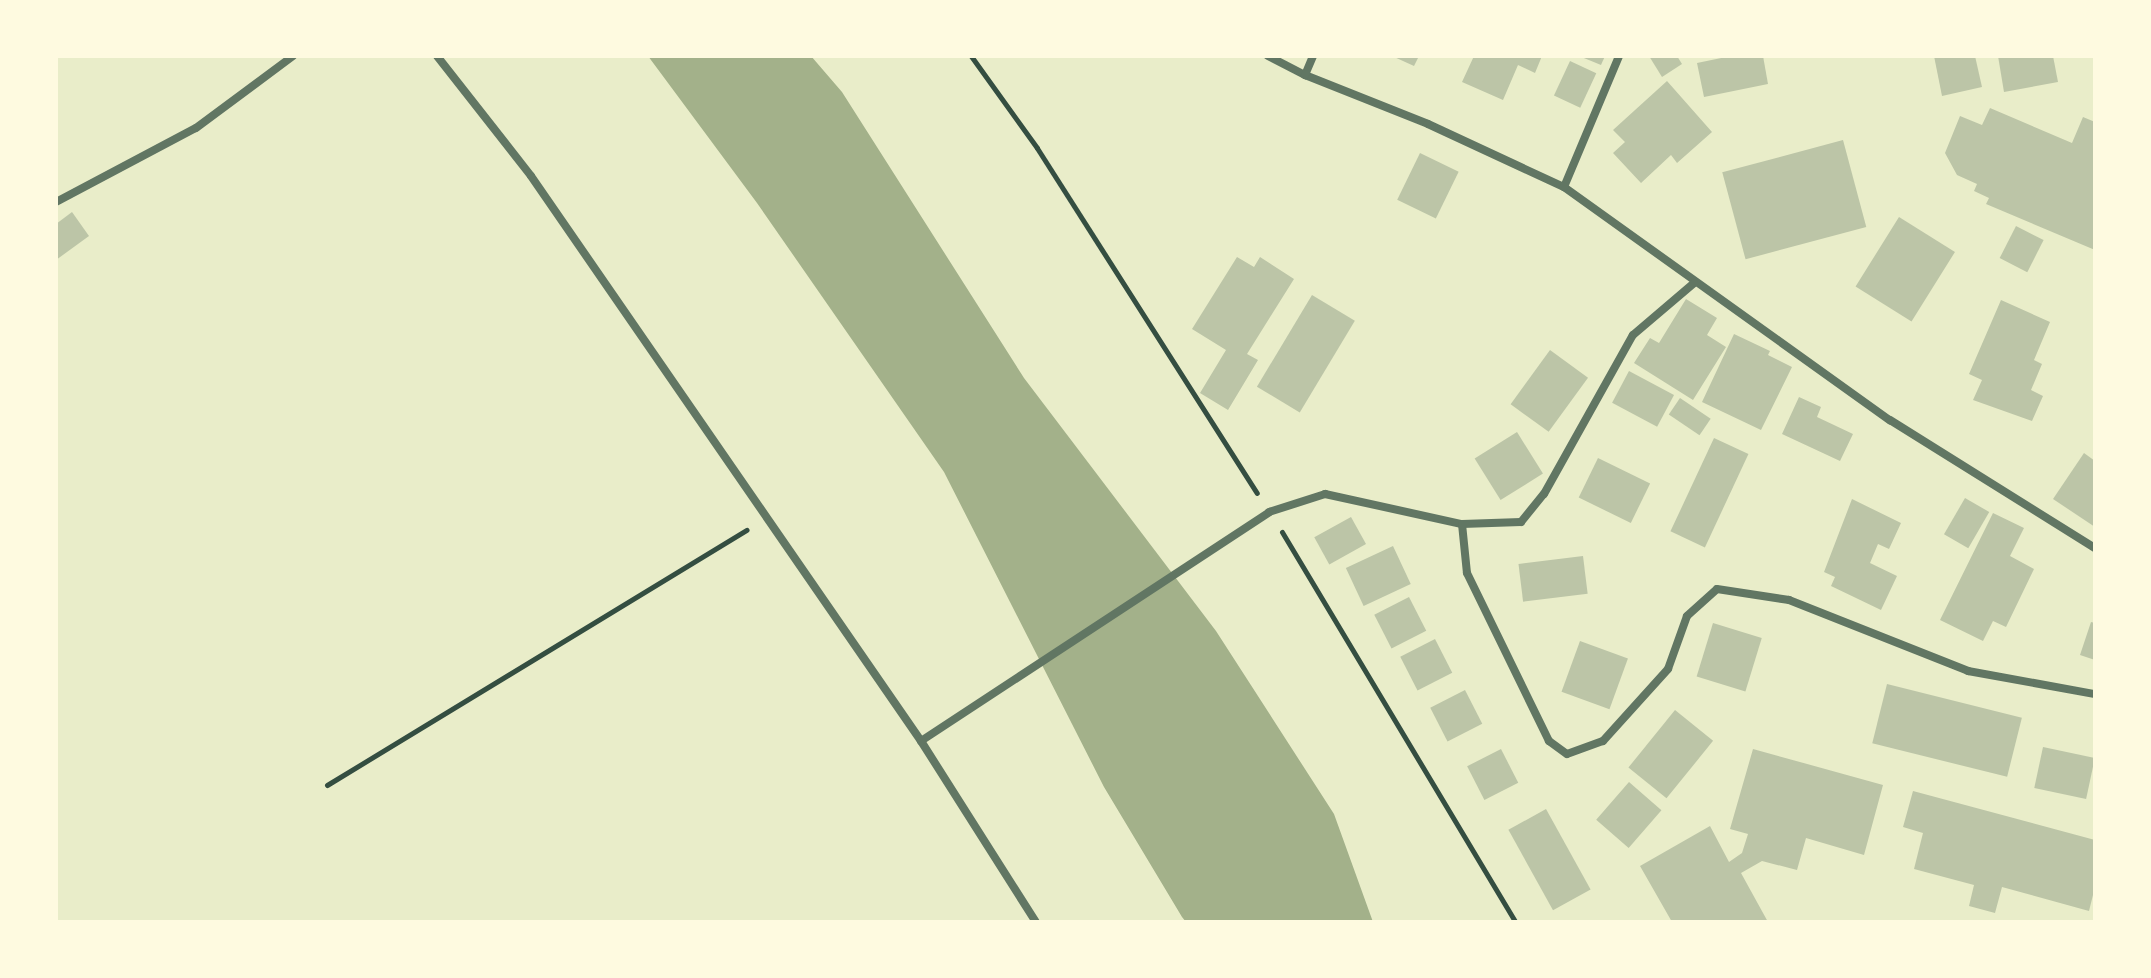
<!DOCTYPE html>
<style>
body{margin:0}
#map{position:relative;width:2151px;height:978px;overflow:hidden;background:#e9edc9;font-family:Merriweather,serif}
div>[style]{position:absolute}
.water>*{inset:0;background:#a3b18a}
.building>*{inset:0;background:#bcc5a7;transform-origin:0 0}
.path>*{height:5px;margin:-2.5px;padding:0 2.5px;transform-origin:2.5px;border-radius:2.5px;background:#344e41}
.minor>*{height:8px;margin:-4px;padding:0 4px;transform-origin:4px;border-radius:4px;background:#617663}
span{translate:-50% -50%;white-space:nowrap;text-align:center;line-height:1.15;-webkit-text-stroke:8px #fefae0;paint-order:stroke}
.frame{position:absolute;inset:0;border:58px solid #fefae0;pointer-events:none}
</style>
<div id="map">
<div class="water">
<i style="clip-path:polygon(648px 56px,811px 56px,842px 92px,1024px 378px,1216px 631px,1334px 814px,1373px 922px,1186px 922px,1182px 917px,1104px 787px,944px 472px,757px 203px)"></i>
</div>
<div class="building">
<i style="clip-path:polygon(1392px 56px,1419px 56px,1414px 66px)"></i>
<i style="clip-path:polygon(1474px 56px,1542px 56px,1535px 73px,1518px 65px,1503px 100px,1462px 82px)"></i>
<i style="clip-path:polygon(1579px 56px,1605px 56px,1601px 65px)"></i>
<i style="clip-path:polygon(1649px 56px,1677px 56px,1682px 64px,1662px 77px)"></i>
<i style="clip-path:polygon(1731px 56px,1763px 56px,1768px 84px,1704px 97px,1697px 63px)"></i>
<i style="clip-path:polygon(1934px 56px,1975px 56px,1982px 87px,1942px 96px)"></i>
<i style="clip-path:polygon(1998px 56px,2053px 56px,2058px 82px,2004px 92px)"></i>
<i style="left:1570px;top:61px;width:29px;height:38px;rotate:25deg"></i>
<i style="clip-path:polygon(1667px 81px,1712px 132px,1677px 163px,1671px 155px,1641px 183px,1613px 153px,1625px 142px,1613px 130px)"></i>
<i style="clip-path:polygon(1990px 108px,2072px 143px,2083px 117px,2095px 122px,2095px 250px,1986px 204px,1989px 198px,1974px 191px,1977px 184px,1957px 175px,1945px 153px,1960px 116px,1982px 125px)"></i>
<i style="left:1843px;top:140px;width:90px;height:125px;rotate:75deg"></i>
<i style="left:1420px;top:153px;width:43px;height:52px;rotate:26deg"></i>
<i style="clip-path:polygon(72px 212px,89px 236px,56px 260px,56px 224px)"></i>
<i style="left:1899px;top:217px;width:66px;height:82px;rotate:32deg"></i>
<i style="left:2016px;top:226px;width:31px;height:36px;rotate:27deg"></i>
<i style="clip-path:polygon(1237px 257px,1254px 267px,1260px 257px,1294px 279px,1247px 354px,1258px 360px,1228px 410px,1200px 393px,1226px 350px,1192px 329px)"></i>
<i style="left:1312px;top:295px;width:50px;height:107px;rotate:31deg"></i>
<i style="clip-path:polygon(1686px 299px,1717px 318px,1707px 335px,1726px 347px,1693px 400px,1634px 363px,1650px 338px,1659px 343px)"></i>
<i style="clip-path:polygon(2001px 300px,2050px 322px,2034px 360px,2042px 364px,2031px 390px,2043px 396px,2032px 421px,1973px 400px,1982px 380px,1969px 374px)"></i>
<i style="clip-path:polygon(1734px 334px,1770px 351px,1768px 355px,1792px 367px,1761px 430px,1702px 402px)"></i>
<i style="left:1550px;top:350px;width:47px;height:67px;rotate:36deg"></i>
<i style="left:1629px;top:371px;width:51px;height:36px;rotate:28deg"></i>
<i style="clip-path:polygon(1799px 397px,1821px 407px,1817px 417px,1853px 434px,1840px 461px,1782px 434px)"></i>
<i style="left:1680px;top:398px;width:37px;height:20px;rotate:34deg"></i>
<i style="left:1517px;top:432px;width:49px;height:50px;rotate:58deg"></i>
<i style="left:1714px;top:438px;width:38px;height:103px;rotate:25deg"></i>
<i style="clip-path:polygon(2084px 453px,2095px 461px,2095px 527px,2053px 499px)"></i>
<i style="left:1598px;top:458px;width:58px;height:44px;rotate:26deg"></i>
<i style="left:1965px;top:498px;width:28px;height:42px;rotate:30deg"></i>
<i style="clip-path:polygon(1852px 499px,1901px 523px,1889px 549px,1878px 544px,1870px 563px,1897px 576px,1881px 610px,1831px 586px,1835px 577px,1824px 572px)"></i>
<i style="clip-path:polygon(1993px 513px,2024px 528px,2010px 556px,2034px 569px,2006px 627px,1993px 621px,1983px 641px,1940px 620px)"></i>
<i style="left:1351px;top:517px;width:31px;height:42px;rotate:61deg"></i>
<i style="left:1393px;top:546px;width:42px;height:52px;rotate:65deg"></i>
<i style="left:1583px;top:556px;width:38px;height:65px;rotate:83deg"></i>
<i style="left:1409px;top:597px;width:38px;height:39px;rotate:63deg"></i>
<i style="clip-path:polygon(2091px 622px,2095px 623px,2095px 660px,2080px 655px)"></i>
<i style="left:1713px;top:623px;width:51px;height:56px;rotate:17deg"></i>
<i style="left:1435px;top:639px;width:38px;height:39px;rotate:63deg"></i>
<i style="left:1580px;top:641px;width:51px;height:54px;rotate:20deg"></i>
<i style="left:1887px;top:684px;width:139px;height:61px;rotate:14deg"></i>
<i style="left:1465px;top:690px;width:38px;height:39px;rotate:63deg"></i>
<i style="left:1675px;top:710px;width:49px;height:74px;rotate:39deg"></i>
<i style="left:2043px;top:747px;width:53px;height:42px;rotate:12deg"></i>
<i style="left:1501px;top:749px;width:38px;height:38px;rotate:63deg"></i>
<i style="clip-path:polygon(1753px 749px,1883px 785px,1864px 855px,1806px 838px,1797px 870px,1762px 861px,1741px 873px,1768px 922px,1672px 922px,1640px 866px,1710px 826px,1729px 862px,1742px 853px,1748px 834px,1730px 829px)"></i>
<i style="left:1629px;top:782px;width:43px;height:50px;rotate:41deg"></i>
<i style="clip-path:polygon(1913px 791px,2095px 840px,2095px 887px,2089px 911px,2002px 887px,1995px 913px,1969px 906px,1974px 885px,1914px 869px,1923px 833px,1903px 827px)"></i>
<i style="left:1546px;top:809px;width:92px;height:43px;rotate:61deg"></i>
</div>
<div class="path">
<i style="left:971px;top:56px;width:113px;rotate:54.3deg"></i>
<i style="left:1037px;top:148px;width:409px;rotate:57.5deg"></i>
<i style="left:1282px;top:532px;width:454px;rotate:59.1deg"></i>
<i style="left:327px;top:785px;width:491px;rotate:-31.3deg"></i>
</div>
<div class="minor">
<i style="left:437px;top:56px;width:152px;rotate:51.9deg"></i>
<i style="left:531px;top:176px;width:687px;rotate:55.38deg"></i>
<i style="left:921px;top:741px;width:214px;rotate:57.6deg"></i>
<i style="left:1268px;top:56px;width:42px;rotate:27.2deg"></i>
<i style="left:1305px;top:75px;width:132px;rotate:21.7deg"></i>
<i style="left:1428px;top:124px;width:150px;rotate:24.9deg"></i>
<i style="left:1564px;top:187px;width:401px;rotate:35.6deg"></i>
<i style="left:1890px;top:420px;width:242px;rotate:32deg"></i>
<i style="left:1305px;top:75px;width:21px;rotate:-67deg"></i>
<i style="left:1564px;top:187px;width:142px;rotate:-67.2deg"></i>
<i style="left:56px;top:202px;width:158px;rotate:-27.9deg"></i>
<i style="left:196px;top:128px;width:121px;rotate:-36.6deg"></i>
<i style="left:1462px;top:524px;width:49px;rotate:84.2deg"></i>
<i style="left:1467px;top:573px;width:187px;rotate:64deg"></i>
<i style="left:1549px;top:741px;width:22px;rotate:36deg"></i>
<i style="left:1567px;top:754px;width:38px;rotate:-20deg"></i>
<i style="left:1603px;top:741px;width:97px;rotate:-47.9deg"></i>
<i style="left:1668px;top:669px;width:56px;rotate:-70.3deg"></i>
<i style="left:1687px;top:616px;width:40px;rotate:-42deg"></i>
<i style="left:1717px;top:589px;width:73px;rotate:8.7deg"></i>
<i style="left:1789px;top:600px;width:193px;rotate:21.6deg"></i>
<i style="left:1968px;top:671px;width:129px;rotate:10.3deg"></i>
<i style="left:921px;top:741px;width:417px;rotate:-33.3deg"></i>
<i style="left:1269px;top:512px;width:59px;rotate:-17.8deg"></i>
<i style="left:1325px;top:494px;width:140px;rotate:12.4deg"></i>
<i style="left:1462px;top:524px;width:59px;rotate:-1.9deg"></i>
<i style="left:1521px;top:522px;width:36px;rotate:-51deg"></i>
<i style="left:1544px;top:494px;width:182px;rotate:-60.8deg"></i>
<i style="left:1633px;top:335px;width:80px;rotate:-40.4deg"></i>
</div>
<div class="frame"></div>
</div>
